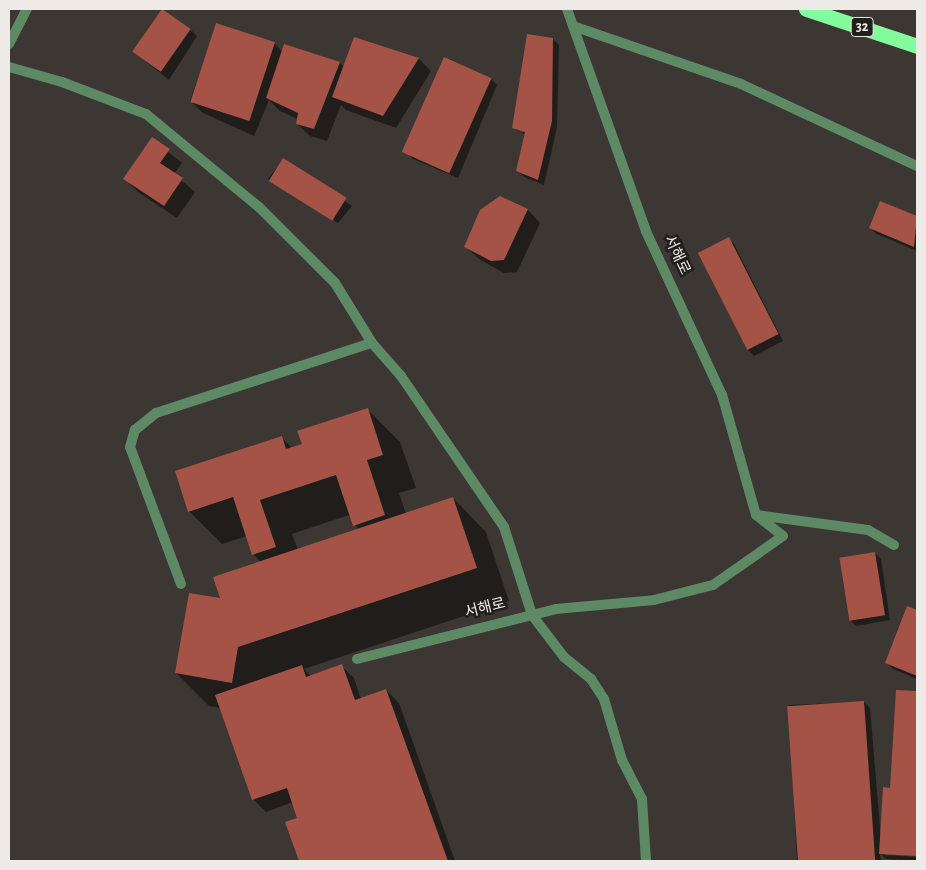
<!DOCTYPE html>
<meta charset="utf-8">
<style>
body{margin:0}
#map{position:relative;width:926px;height:870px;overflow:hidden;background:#3c3732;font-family:"Alegreya Sans","Noto Sans KR",sans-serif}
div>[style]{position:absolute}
.shadow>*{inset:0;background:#0007}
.building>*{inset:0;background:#a45346;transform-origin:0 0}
.lane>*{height:10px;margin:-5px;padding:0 5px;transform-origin:5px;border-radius:5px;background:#5d8a64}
.street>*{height:10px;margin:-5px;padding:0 5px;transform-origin:5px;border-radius:5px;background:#5d8a64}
.highway>*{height:15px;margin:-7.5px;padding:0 7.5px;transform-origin:7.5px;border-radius:7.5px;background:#84fc9d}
span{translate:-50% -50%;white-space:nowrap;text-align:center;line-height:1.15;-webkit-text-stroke:5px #211f1c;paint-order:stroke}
.shield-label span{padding:1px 4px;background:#211f1c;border:1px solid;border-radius:4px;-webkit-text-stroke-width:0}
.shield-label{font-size:14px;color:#eeeae7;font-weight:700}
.street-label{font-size:15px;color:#eeeae7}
.frame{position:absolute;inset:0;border:10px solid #eeeae7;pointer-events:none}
</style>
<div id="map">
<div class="shadow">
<i style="clip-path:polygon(217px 24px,274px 43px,283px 52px,285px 46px,340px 63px,344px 67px,355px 38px,419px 59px,431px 71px,396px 128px,346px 110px,341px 105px,327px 141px,310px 136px,297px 124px,298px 119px,280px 111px,269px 100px,254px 136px,203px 113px,190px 101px)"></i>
<i style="clip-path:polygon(191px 30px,197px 36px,169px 80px,137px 54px)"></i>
<i style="clip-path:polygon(evenodd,553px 39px,559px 45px,557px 127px,544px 185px,524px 177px,518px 171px,526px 135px,514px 128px,553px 39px,519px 129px,531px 135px,519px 131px,519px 129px)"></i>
<i style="clip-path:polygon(491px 79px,497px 85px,458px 178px,413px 159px,407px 153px)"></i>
<i style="clip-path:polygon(152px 139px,182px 163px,174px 174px,195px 192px,177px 218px,138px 192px,125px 179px)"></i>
<i style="clip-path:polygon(283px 160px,352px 206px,338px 223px,268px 179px)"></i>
<i style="clip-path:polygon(500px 198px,528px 210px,540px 223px,517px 272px,504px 273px,479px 259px,466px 247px)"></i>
<i style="clip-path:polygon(881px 202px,917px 217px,917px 251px,877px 234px,870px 228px)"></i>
<i style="clip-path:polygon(728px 238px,734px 244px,783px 341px,754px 356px,748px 350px)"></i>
<i style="clip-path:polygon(evenodd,367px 409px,400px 442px,416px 488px,399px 493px,406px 514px,453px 498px,486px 532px,509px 601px,304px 669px,311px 676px,341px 666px,354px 678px,361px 699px,386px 690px,399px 703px,455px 861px,300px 861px,287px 823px,299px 819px,293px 802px,266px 812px,253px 799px,220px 708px,209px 706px,176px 673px,222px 600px,261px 562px,253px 554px,247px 536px,222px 544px,189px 511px,281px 437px,292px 448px,304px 445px,367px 409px,349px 515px,359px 530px,298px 550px,292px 534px,349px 515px)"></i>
<i style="clip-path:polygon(875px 553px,881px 559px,890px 620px,856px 626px,850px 620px)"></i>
<i style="clip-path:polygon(908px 608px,917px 611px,917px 679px,893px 669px,887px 663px)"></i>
<i style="clip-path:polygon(897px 691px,917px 692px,917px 855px,885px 853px,885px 855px,917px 857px,917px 861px,886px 859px,880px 853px,881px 861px,797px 861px,789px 705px,864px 702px,870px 708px,881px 839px,891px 789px)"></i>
</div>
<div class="building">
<i style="left:162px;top:9px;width:35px;height:52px;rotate:35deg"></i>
<i style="left:216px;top:23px;width:62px;height:83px;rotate:18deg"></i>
<i style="clip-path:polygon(527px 34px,553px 38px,552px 121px,538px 180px,516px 171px,525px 132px,512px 128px)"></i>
<i style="clip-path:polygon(354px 37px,419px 58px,383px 116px,332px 97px)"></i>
<i style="clip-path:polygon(284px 44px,340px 62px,314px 129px,296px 124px,298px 113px,266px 98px)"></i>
<i style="left:444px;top:57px;width:52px;height:104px;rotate:24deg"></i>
<i style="clip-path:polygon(152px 137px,170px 149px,160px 163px,183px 178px,164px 206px,123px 179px)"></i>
<i style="left:283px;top:158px;width:75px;height:27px;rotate:32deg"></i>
<i style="clip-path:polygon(500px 196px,528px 209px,504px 260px,491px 261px,464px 247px,480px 210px)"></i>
<i style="clip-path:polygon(880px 201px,917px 216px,914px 247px,869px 228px)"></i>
<i style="left:729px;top:237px;width:109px;height:35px;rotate:63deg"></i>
<i style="clip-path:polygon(368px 408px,383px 455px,367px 460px,385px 515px,353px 526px,336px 475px,260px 500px,276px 547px,252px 555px,233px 497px,188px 512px,175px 471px,282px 436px,286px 449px,302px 444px,297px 431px)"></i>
<i style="clip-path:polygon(453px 497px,477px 568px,238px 647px,232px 683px,175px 673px,189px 593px,220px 598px,213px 577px)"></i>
<i style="left:875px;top:552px;width:64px;height:36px;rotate:81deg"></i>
<i style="clip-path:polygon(907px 606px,917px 610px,917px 676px,885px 663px)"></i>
<i style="clip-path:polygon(342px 664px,355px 700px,386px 689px,448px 861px,299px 861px,285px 822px,297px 818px,287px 788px,252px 800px,215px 695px,302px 665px,306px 677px)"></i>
<i style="clip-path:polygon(896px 690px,917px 691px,917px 856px,879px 854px,883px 787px,890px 788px)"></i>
<i style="left:864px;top:701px;width:160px;height:77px;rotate:86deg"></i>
</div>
<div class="lane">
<i style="left:9px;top:67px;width:55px;rotate:15.8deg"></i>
<i style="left:62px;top:82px;width:90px;rotate:20.9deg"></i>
<i style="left:146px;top:114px;width:146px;rotate:39.5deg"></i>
<i style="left:259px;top:207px;width:107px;rotate:45deg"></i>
<i style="left:335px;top:283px;width:70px;rotate:58.3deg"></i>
<i style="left:372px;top:343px;width:44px;rotate:48.7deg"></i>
<i style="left:401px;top:376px;width:183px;rotate:55.7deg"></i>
<i style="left:504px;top:527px;width:92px;rotate:72.3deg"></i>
<i style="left:532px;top:615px;width:53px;rotate:52.7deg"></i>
<i style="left:564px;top:657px;width:35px;rotate:39deg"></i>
<i style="left:591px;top:679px;width:24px;rotate:57deg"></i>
<i style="left:604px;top:699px;width:64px;rotate:73.6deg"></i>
<i style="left:622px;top:760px;width:44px;rotate:62.9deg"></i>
<i style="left:642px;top:799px;width:62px;rotate:86.3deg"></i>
<i style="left:181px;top:584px;width:146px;rotate:-110.4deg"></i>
<i style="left:130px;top:447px;width:18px;rotate:-74deg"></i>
<i style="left:135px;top:430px;width:27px;rotate:-39deg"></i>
<i style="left:156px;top:413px;width:227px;rotate:-18deg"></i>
</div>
<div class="street">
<i style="left:573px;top:26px;width:178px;rotate:19deg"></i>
<i style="left:741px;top:84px;width:194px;rotate:25deg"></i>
<i style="left:9px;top:44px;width:39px;rotate:-63deg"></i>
<i style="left:757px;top:515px;width:112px;rotate:7.7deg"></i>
<i style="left:868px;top:530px;width:30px;rotate:30deg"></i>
<i style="left:357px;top:659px;width:205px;rotate:-14.1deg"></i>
<i style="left:556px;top:609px;width:98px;rotate:-5.2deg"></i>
<i style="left:654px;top:600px;width:61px;rotate:-14.3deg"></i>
<i style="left:713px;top:585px;width:85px;rotate:-35deg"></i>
<i style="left:783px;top:536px;width:34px;rotate:-142deg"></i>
<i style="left:756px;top:515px;width:125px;rotate:-105.8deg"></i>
<i style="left:722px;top:395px;width:181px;rotate:-114.9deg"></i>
<i style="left:646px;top:231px;width:236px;rotate:-109.6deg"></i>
</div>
<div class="highway">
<i style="left:806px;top:9px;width:117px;rotate:18.4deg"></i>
</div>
<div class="shield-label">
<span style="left:862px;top:27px">32</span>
</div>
<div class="street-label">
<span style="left:677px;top:255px;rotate:65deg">서해로</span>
<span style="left:485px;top:608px;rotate:-14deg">서해로</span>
</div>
<div class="frame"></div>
</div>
